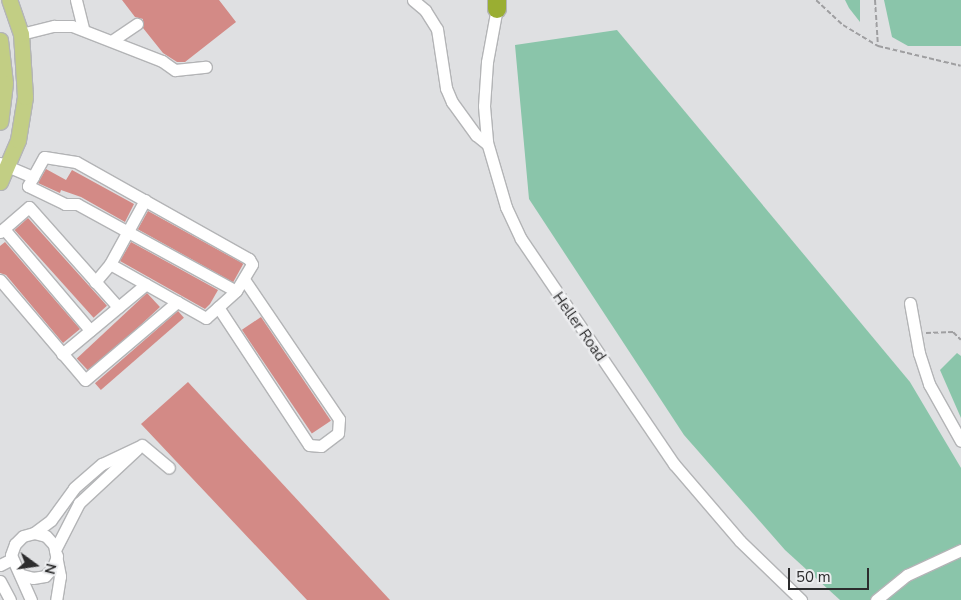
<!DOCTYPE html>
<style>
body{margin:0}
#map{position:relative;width:961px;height:600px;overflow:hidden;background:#dfe0e2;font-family:"Nunito Sans",sans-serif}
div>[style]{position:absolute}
.green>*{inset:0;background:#8ac5aa}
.building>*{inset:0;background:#d38a86;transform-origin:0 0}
.path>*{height:2px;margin-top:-1px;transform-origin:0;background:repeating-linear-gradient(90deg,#9f9fa1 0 5px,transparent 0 7.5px)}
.roads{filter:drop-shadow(1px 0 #b3b4b6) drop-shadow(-1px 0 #b3b4b6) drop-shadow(0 1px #b3b4b6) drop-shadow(0 -1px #b3b4b6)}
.minor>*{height:11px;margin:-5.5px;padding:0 5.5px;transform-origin:5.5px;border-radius:5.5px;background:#fff}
.major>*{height:15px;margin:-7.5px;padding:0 7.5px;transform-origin:7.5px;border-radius:7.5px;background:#c2ce84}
.highway>*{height:18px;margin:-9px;padding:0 9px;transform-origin:9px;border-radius:9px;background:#9aae32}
span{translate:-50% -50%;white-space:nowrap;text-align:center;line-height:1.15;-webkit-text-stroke:5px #ecedef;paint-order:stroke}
.street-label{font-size:15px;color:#2c2c2d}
.north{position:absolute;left:10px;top:540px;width:50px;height:50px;-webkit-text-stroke:4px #ecedef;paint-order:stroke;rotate:104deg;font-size:14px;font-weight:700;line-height:20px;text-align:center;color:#2c2c2d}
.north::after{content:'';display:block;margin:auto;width:18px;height:22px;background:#2c2c2d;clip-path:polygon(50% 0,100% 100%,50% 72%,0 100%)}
.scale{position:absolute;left:788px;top:568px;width:81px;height:22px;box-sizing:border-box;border:2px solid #2c2c2d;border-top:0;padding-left:6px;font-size:15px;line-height:18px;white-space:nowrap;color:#2c2c2d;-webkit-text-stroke:4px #ecedef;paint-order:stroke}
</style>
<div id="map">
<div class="green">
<i style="clip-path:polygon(845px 0,860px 0,860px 22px,849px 8px)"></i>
<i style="clip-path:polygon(884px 0,961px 0,961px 46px,908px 46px,892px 37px)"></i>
<i style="clip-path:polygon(617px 30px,910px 382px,961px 468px,961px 600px,840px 600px,785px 550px,684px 435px,529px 199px,515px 45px)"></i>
<i style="clip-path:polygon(957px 353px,961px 356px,961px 418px,940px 370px)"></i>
</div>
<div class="building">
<i style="clip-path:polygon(122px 0,219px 0,236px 22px,185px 62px,177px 62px,163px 53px,143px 28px,143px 19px,135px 17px)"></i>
<i style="clip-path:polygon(46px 169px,66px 180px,72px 170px,134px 204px,125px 222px,81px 197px,61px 190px,60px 193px,38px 183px)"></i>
<i style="left:148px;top:211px;width:109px;height:21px;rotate:29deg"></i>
<i style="left:28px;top:218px;width:118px;height:18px;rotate:48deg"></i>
<i style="clip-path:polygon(5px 242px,80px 329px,63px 343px,6px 275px,0 273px,0 246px)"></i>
<i style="clip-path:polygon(131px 242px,218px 290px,210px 304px,205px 309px,120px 261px)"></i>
<i style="left:147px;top:293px;width:19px;height:96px;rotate:47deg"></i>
<i style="left:178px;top:311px;width:9px;height:110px;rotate:49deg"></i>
<i style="left:261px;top:317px;width:125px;height:23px;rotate:56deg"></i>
<i style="clip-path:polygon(188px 382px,279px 480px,390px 600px,307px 600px,141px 424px)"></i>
</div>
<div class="path">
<i style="left:816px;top:0;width:37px;rotate:43deg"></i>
<i style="left:843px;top:25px;width:41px;rotate:31deg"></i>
<i style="left:878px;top:46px;width:85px;rotate:13.5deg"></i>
<i style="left:875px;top:0;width:46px;rotate:86.3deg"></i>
<i style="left:926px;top:333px;width:27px;rotate:-2deg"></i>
<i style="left:953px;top:332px;width:11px;rotate:45deg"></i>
</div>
<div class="roads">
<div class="minor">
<i style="left:76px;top:0;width:30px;rotate:76deg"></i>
<i style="left:413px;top:0;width:16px;rotate:40deg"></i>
<i style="left:425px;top:10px;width:22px;rotate:58deg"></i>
<i style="left:437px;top:29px;width:60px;rotate:81.3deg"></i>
<i style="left:446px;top:88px;width:15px;rotate:67deg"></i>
<i style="left:452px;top:102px;width:41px;rotate:54deg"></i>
<i style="left:476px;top:135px;width:14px;rotate:39deg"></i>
<i style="left:498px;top:2px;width:61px;rotate:100.4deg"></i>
<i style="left:487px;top:62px;width:44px;rotate:93.9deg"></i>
<i style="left:484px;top:106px;width:36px;rotate:85deg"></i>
<i style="left:487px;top:142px;width:68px;rotate:73.7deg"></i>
<i style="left:506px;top:207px;width:35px;rotate:65deg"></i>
<i style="left:521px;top:239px;width:272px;rotate:55.8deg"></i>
<i style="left:674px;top:464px;width:101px;rotate:49.4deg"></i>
<i style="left:740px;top:541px;width:85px;rotate:44deg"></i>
<i style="left:21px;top:34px;width:34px;rotate:-14deg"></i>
<i style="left:54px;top:26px;width:18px"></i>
<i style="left:72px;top:26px;width:97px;rotate:21.3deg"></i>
<i style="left:162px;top:61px;width:16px;rotate:35deg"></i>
<i style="left:175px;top:70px;width:31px;rotate:-6deg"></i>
<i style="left:113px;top:40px;width:29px;rotate:-34deg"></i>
<i style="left:0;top:163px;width:36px;rotate:23deg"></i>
<i style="left:4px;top:229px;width:133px;rotate:49.6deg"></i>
<i style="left:0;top:232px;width:38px;rotate:-41deg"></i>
<i style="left:29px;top:207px;width:134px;rotate:48.3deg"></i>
<i style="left:110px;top:264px;width:110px;rotate:29.4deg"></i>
<i style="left:206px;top:318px;width:40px;rotate:-42deg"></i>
<i style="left:236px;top:291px;width:31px;rotate:-59deg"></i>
<i style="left:252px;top:264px;width:6px;rotate:-121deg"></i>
<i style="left:249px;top:259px;width:198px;rotate:-150.7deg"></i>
<i style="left:76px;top:162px;width:32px;rotate:-171deg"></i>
<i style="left:44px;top:157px;width:33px;rotate:119deg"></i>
<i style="left:28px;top:186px;width:41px;rotate:25.9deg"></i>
<i style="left:65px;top:204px;width:12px"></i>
<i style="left:77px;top:204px;width:181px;rotate:28.7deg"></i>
<i style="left:0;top:280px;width:131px;rotate:49.6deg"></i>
<i style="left:85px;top:380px;width:121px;rotate:-40.3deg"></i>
<i style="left:95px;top:282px;width:23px;rotate:-50deg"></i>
<i style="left:110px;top:264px;width:73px;rotate:-61.3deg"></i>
<i style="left:910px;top:303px;width:51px;rotate:79.8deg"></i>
<i style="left:919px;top:353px;width:33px;rotate:72deg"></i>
<i style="left:929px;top:384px;width:65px;rotate:60.7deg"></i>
<i style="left:218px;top:307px;width:165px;rotate:56.6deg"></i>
<i style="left:309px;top:445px;width:12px;rotate:5deg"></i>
<i style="left:321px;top:446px;width:21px;rotate:-37deg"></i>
<i style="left:338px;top:433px;width:14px;rotate:-86deg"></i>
<i style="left:339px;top:419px;width:169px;rotate:-124.2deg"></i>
<i style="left:62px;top:354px;width:109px;rotate:-39.8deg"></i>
<i style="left:142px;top:445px;width:35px;rotate:40deg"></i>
<i style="left:34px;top:533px;width:21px;rotate:-37deg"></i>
<i style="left:51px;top:520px;width:39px;rotate:-54deg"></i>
<i style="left:74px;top:488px;width:37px;rotate:-41deg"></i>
<i style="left:102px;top:464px;width:44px;rotate:-25.4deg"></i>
<i style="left:55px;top:550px;width:53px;rotate:-62.9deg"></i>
<i style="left:79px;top:503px;width:79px;rotate:-43deg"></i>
<i style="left:0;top:565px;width:13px;rotate:-27deg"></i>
<i style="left:22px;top:575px;width:11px;rotate:15deg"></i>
<i style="left:33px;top:578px;width:12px;rotate:-9deg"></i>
<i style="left:45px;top:576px;width:12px;rotate:-48deg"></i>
<i style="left:53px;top:567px;width:12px;rotate:-70deg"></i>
<i style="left:0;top:581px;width:21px;rotate:62deg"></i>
<i style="left:31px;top:600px;width:49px;rotate:-114deg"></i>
<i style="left:11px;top:555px;width:12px;rotate:-70deg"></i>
<i style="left:15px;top:544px;width:11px;rotate:-45deg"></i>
<i style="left:23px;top:536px;width:11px;rotate:-15deg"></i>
<i style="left:34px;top:533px;width:12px;rotate:14deg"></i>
<i style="left:46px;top:536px;width:12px;rotate:48deg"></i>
<i style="left:54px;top:545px;width:32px;rotate:79deg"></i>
<i style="left:60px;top:576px;width:24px;rotate:99deg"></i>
<i style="left:876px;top:600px;width:40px;rotate:-39deg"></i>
<i style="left:907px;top:575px;width:60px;rotate:-24.8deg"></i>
</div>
<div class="major">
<i style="left:0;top:40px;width:43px;rotate:83.4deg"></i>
<i style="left:5px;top:83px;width:39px;rotate:97deg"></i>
<i style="left:0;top:182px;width:46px;rotate:-66.8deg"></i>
<i style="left:18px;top:140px;width:44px;rotate:-80.8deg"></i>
<i style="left:25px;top:97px;width:63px;rotate:-93.6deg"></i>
<i style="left:21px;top:34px;width:36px;rotate:-109deg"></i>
</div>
<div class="highway">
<i style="left:497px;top:0;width:9px;rotate:90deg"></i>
</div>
</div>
<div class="street-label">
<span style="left:579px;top:327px;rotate:55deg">Heller Road</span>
</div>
<div class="north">N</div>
<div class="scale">50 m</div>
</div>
